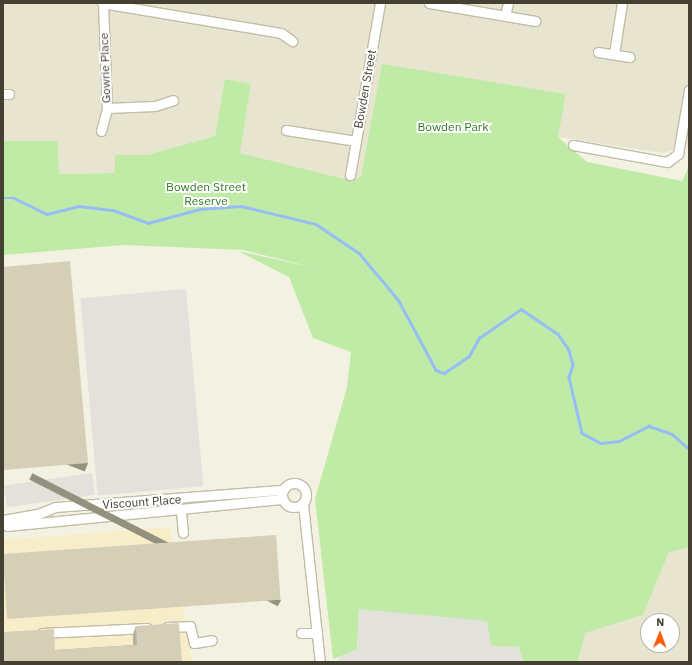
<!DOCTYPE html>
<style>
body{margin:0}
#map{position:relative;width:692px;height:665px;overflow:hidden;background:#f3f1e1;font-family:"IBM Plex Sans",sans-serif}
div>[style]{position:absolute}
.residential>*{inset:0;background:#e7e4cf}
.commercial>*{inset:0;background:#f8edc9}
.green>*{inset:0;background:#bfeba6}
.parking>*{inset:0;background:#e2e1db;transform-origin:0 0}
.stream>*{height:2.5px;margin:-1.25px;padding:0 1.25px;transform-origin:1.25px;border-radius:1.25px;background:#97bdf6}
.roads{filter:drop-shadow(1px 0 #c1bda6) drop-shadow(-1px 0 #c1bda6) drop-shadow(0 1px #c1bda6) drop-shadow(0 -1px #c1bda6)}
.minor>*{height:9px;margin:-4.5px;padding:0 4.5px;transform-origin:4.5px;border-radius:4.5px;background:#fff}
.minor>.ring{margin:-4.5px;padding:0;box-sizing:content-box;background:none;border:9px solid #fff;border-radius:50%}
.wall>*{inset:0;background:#b6b29d}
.shaded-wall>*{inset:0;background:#94917f;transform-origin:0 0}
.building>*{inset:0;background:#d4cfb6;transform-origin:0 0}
span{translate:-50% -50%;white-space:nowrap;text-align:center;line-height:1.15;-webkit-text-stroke:4px #fff;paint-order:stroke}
.street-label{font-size:12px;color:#444032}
.park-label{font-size:12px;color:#327a21}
.frame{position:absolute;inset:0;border:4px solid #444032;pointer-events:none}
.north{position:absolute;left:640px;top:613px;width:40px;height:40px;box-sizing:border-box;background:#fff;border:1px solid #b4b3ad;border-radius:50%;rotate:1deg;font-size:11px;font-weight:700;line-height:16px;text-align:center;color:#444032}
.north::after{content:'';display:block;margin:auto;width:14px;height:18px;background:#ff5e0c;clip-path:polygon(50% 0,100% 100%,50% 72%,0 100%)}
</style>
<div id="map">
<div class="residential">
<i style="clip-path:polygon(3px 3px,689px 3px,689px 145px,663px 153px,558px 137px,566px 94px,382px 65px,361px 176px,353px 181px,240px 153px,251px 84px,225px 79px,215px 136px,147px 155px,115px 155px,115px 173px,59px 174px,58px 141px,3px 141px)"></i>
<i style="clip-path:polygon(evenodd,689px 548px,689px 662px,579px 662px,584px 633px,643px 615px,669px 552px,689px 548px,648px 621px,672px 621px,672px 645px,648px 645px,648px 621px)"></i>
</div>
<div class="commercial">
<i style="clip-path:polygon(170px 527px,192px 662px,3px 662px,3px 540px)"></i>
</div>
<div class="green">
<i style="clip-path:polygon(382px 64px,566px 94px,558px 137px,587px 162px,682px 181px,689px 166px,689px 548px,669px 552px,643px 615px,585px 633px,578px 662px,523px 662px,519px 647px,491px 646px,359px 609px,357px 650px,333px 659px,315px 499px,347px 387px,351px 352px,313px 338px,289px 277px,238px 251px,316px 268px,243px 250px,124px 245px,3px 255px,3px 141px,58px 141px,59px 174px,115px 173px,115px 155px,147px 155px,215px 136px,225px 79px,251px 84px,240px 153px,353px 181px,361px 176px)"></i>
</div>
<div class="parking">
<i style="left:186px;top:289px;width:198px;height:106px;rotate:85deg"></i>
<i style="left:92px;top:473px;width:22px;height:89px;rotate:82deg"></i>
<i style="clip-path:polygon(359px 609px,487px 621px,491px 646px,519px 647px,523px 662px,339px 662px,339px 657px,357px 650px)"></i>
</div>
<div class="stream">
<i style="left:3px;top:198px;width:11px"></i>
<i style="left:14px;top:198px;width:37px;rotate:26deg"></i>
<i style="left:47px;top:214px;width:33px;rotate:-14deg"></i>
<i style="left:79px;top:206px;width:34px;rotate:7deg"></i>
<i style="left:113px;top:210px;width:37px;rotate:20deg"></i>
<i style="left:148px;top:223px;width:54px;rotate:-15.1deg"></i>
<i style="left:200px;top:209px;width:41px;rotate:-4.2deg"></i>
<i style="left:241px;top:206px;width:77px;rotate:13.5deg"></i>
<i style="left:316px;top:224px;width:52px;rotate:34deg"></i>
<i style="left:359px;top:253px;width:35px;rotate:50deg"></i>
<i style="left:382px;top:280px;width:27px;rotate:51deg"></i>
<i style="left:399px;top:301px;width:78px;rotate:61.8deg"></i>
<i style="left:436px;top:370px;width:9px;rotate:21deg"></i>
<i style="left:444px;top:373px;width:30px;rotate:-34deg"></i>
<i style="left:469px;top:356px;width:21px;rotate:-61deg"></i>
<i style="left:479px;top:338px;width:51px;rotate:-34.6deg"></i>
<i style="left:521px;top:309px;width:45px;rotate:34deg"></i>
<i style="left:558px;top:334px;width:19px;rotate:55deg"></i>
<i style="left:569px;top:350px;width:16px;rotate:75deg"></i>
<i style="left:573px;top:365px;width:13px;rotate:108deg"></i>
<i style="left:569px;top:377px;width:57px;rotate:76.9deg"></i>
<i style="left:582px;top:433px;width:21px;rotate:28deg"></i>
<i style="left:601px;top:443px;width:18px;rotate:-6deg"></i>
<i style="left:619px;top:441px;width:34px;rotate:-27deg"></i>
<i style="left:649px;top:426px;width:24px;rotate:19deg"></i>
<i style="left:672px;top:434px;width:23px;rotate:41deg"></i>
</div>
<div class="roads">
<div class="minor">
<i style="left:102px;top:3px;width:181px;rotate:9.5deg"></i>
<i style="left:281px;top:33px;width:14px;rotate:36deg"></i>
<i style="left:429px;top:3px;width:108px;rotate:9.6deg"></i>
<i style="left:505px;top:16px;width:13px;rotate:-77deg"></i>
<i style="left:598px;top:52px;width:32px;rotate:9deg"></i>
<i style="left:614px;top:54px;width:52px;rotate:-81.1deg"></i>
<i style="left:3px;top:94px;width:6px"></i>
<i style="left:107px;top:108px;width:48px;rotate:-2.4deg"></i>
<i style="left:155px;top:106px;width:19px;rotate:-18deg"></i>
<i style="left:286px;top:130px;width:71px;rotate:8.9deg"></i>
<i style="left:101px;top:131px;width:24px;rotate:-75deg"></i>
<i style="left:107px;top:108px;width:103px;rotate:-92.2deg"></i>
<i style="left:573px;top:145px;width:96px;rotate:10.3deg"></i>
<i style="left:667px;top:162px;width:14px;rotate:-36deg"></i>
<i style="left:678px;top:154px;width:65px;rotate:-80.2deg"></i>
<i style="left:350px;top:175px;width:175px;rotate:-80.1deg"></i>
<i class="ring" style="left:282px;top:483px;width:15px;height:15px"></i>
<i style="left:303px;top:504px;width:159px;rotate:83.9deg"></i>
<i style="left:181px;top:511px;width:22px;rotate:85deg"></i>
<i style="left:3px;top:520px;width:36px;rotate:-10deg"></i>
<i style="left:38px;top:514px;width:18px;rotate:-22deg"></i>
<i style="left:55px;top:507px;width:229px;rotate:-4.3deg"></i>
<i style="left:7px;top:526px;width:276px;rotate:-5.6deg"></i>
<i style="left:167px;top:627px;width:23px;rotate:-2deg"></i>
<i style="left:190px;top:626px;width:17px;rotate:77deg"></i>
<i style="left:194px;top:643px;width:18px;rotate:-9deg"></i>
<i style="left:42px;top:633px;width:105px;rotate:-2.7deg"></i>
<i style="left:301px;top:633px;width:16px"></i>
</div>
</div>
<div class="wall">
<i style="clip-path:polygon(136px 626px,182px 662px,55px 650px,133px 645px,133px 634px)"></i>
</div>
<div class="shaded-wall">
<i style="left:88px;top:463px;width:9px;height:85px;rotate:111deg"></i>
<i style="left:281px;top:600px;width:7px;height:279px;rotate:117deg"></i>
</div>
<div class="building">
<i style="clip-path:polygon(70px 261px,88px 463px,3px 470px,3px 267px)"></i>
<i style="left:276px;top:535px;width:65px;height:274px;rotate:86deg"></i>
<i style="clip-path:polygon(179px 623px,182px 662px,3px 662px,3px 632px,54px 629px,55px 650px,137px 645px,136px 626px)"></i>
</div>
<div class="street-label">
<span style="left:105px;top:68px;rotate:-92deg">Gowrie Place</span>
<span style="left:365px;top:89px;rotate:-80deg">Bowden Street</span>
<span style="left:142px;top:502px;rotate:-4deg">Viscount Place</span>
</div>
<div class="park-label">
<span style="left:453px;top:127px">Bowden Park</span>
<span style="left:206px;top:194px">Bowden Street<br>Reserve</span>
</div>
<div class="frame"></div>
<div class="north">N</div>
</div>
